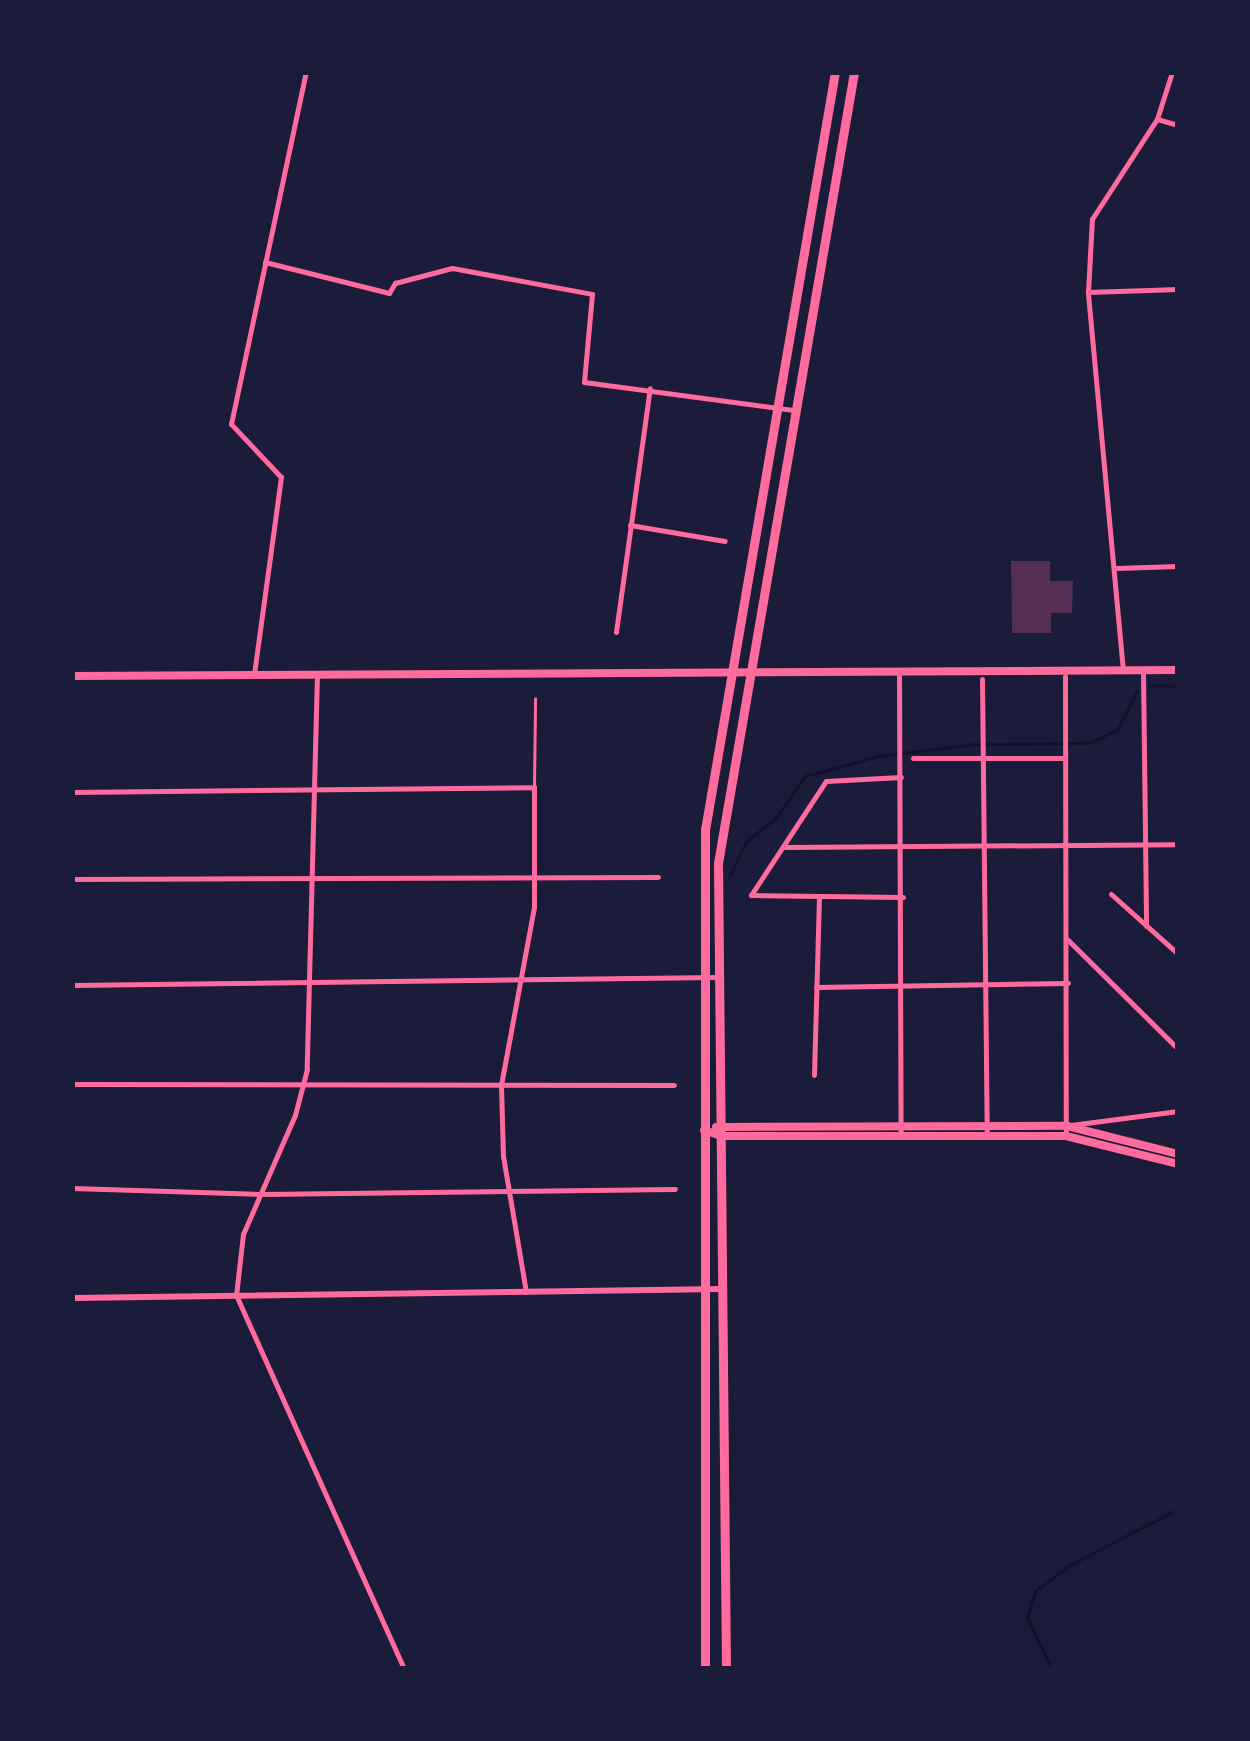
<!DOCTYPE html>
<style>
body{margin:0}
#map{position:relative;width:1250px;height:1741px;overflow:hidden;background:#1b1b3a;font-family:"Golos Text",sans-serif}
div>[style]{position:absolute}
.stream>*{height:2.5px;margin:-1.25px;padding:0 1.25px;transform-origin:1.25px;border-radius:1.25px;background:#12122b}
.building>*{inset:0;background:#542f53}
.service>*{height:2.5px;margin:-1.25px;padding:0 1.25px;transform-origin:1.25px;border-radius:1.25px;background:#ff6b9d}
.minor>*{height:5px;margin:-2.5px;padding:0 2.5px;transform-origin:2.5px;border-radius:2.5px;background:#ff6b9d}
.tertiary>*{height:6px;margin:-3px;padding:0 3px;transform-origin:3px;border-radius:3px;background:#ff6b9d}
.secondary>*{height:8px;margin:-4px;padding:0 4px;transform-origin:4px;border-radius:4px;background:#ff6b9d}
.primary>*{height:8px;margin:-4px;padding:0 4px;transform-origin:4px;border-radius:4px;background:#ff6b9d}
.trunk>*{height:9px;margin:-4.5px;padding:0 4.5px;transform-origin:4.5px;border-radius:4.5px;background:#ff6b9d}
span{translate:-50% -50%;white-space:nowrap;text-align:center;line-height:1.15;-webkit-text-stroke:8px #1b1b3a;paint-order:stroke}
.frame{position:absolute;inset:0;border:75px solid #1b1b3a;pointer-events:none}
</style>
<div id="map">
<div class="stream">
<i style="left:1150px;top:685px;width:28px;rotate:2deg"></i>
<i style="left:730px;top:875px;width:37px;rotate:-64deg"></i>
<i style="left:746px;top:842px;width:38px;rotate:-39deg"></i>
<i style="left:776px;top:818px;width:51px;rotate:-55.4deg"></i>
<i style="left:805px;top:776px;width:77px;rotate:-15.1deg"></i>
<i style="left:879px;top:756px;width:98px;rotate:-7.1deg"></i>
<i style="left:976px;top:744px;width:113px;rotate:-0.5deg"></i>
<i style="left:1089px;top:743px;width:31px;rotate:-25deg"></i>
<i style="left:1117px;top:730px;width:44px;rotate:-62.9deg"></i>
<i style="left:1051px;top:1668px;width:55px;rotate:-115.6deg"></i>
<i style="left:1027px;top:1618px;width:28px;rotate:-73deg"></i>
<i style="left:1035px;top:1591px;width:44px;rotate:-36.6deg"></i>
<i style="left:1070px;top:1565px;width:122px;rotate:-27.4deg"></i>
</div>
<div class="building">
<i style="clip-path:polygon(1011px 561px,1050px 561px,1050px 581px,1073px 581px,1072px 613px,1051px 613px,1051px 633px,1012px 633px)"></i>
</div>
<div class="service">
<i style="left:534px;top:787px;width:88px;rotate:-89.3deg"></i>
</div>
<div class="minor">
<i style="left:1157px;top:119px;width:22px;rotate:16deg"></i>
<i style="left:265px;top:262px;width:128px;rotate:14deg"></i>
<i style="left:389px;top:293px;width:12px;rotate:-59deg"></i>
<i style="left:395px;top:283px;width:59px;rotate:-14.7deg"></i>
<i style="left:452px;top:268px;width:142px;rotate:10.5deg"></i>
<i style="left:592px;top:294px;width:88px;rotate:95.2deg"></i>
<i style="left:584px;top:382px;width:213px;rotate:7.6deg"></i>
<i style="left:1088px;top:292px;width:90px;rotate:-1.9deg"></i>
<i style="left:630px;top:525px;width:96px;rotate:9.6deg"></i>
<i style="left:1116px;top:568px;width:62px;rotate:-1.8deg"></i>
<i style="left:616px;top:632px;width:246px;rotate:-82.1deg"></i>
<i style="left:1123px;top:671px;width:381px;rotate:-95.3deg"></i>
<i style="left:1088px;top:292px;width:73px;rotate:-86.9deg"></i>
<i style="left:1092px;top:219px;width:119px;rotate:-57deg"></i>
<i style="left:1157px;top:119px;width:49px;rotate:-72.3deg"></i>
<i style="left:1143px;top:671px;width:255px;rotate:89.3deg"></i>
<i style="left:899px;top:672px;width:461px;rotate:89.8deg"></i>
<i style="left:254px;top:674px;width:199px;rotate:-82.2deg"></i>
<i style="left:281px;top:477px;width:73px;rotate:-133.3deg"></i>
<i style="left:231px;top:424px;width:360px;rotate:-78deg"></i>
<i style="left:317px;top:674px;width:395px;rotate:91.5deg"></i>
<i style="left:307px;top:1069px;width:48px;rotate:104.6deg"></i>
<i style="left:295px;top:1115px;width:130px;rotate:113.6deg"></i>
<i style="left:243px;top:1234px;width:61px;rotate:96.5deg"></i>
<i style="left:236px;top:1295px;width:409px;rotate:65.8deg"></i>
<i style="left:1065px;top:676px;width:460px;rotate:89.9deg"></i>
<i style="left:982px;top:679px;width:453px;rotate:89.4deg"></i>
<i style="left:913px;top:758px;width:151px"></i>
<i style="left:72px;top:792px;width:462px;rotate:-0.6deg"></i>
<i style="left:534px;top:787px;width:120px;rotate:90deg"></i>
<i style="left:534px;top:907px;width:181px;rotate:100.5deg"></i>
<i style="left:501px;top:1085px;width:71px;rotate:88.4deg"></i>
<i style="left:503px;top:1156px;width:138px;rotate:80.4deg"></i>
<i style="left:784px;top:847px;width:394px;rotate:-0.4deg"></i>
<i style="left:72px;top:879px;width:586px;rotate:-0.2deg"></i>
<i style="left:1111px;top:894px;width:90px;rotate:41.8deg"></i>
<i style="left:751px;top:895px;width:136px;rotate:-56.7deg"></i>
<i style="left:826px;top:781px;width:75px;rotate:-3.1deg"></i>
<i style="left:751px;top:895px;width:152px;rotate:0.8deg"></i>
<i style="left:1068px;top:940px;width:155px;rotate:44.7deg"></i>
<i style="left:72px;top:985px;width:647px;rotate:-0.71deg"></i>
<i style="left:816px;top:987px;width:252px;rotate:-0.9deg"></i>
<i style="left:814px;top:1075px;width:178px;rotate:-88.4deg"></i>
<i style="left:72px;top:1084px;width:602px;rotate:0.1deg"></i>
<i style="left:1071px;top:1125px;width:108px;rotate:-7.5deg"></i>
<i style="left:72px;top:1188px;width:189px;rotate:1.8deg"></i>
<i style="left:261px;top:1194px;width:414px;rotate:-0.7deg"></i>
</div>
<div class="tertiary">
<i style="left:72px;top:1298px;width:650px;rotate:-0.79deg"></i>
</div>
<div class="secondary">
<i style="left:716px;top:1127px;width:351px;rotate:-0.2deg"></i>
<i style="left:1067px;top:1126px;width:114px;rotate:14.2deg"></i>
<i style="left:704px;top:1130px;width:18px;rotate:19deg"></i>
<i style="left:721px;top:1136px;width:345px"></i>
<i style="left:1066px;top:1136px;width:115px;rotate:14deg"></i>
</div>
<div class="primary">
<i style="left:72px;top:676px;width:1106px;rotate:-0.31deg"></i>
</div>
<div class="trunk">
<i style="left:705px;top:1668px;width:838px;rotate:-90deg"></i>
<i style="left:705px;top:830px;width:769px;rotate:-80.27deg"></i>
<i style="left:726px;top:1668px;width:805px;rotate:-90.57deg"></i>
<i style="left:718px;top:863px;width:803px;rotate:-80.24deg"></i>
</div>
<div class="frame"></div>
</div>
